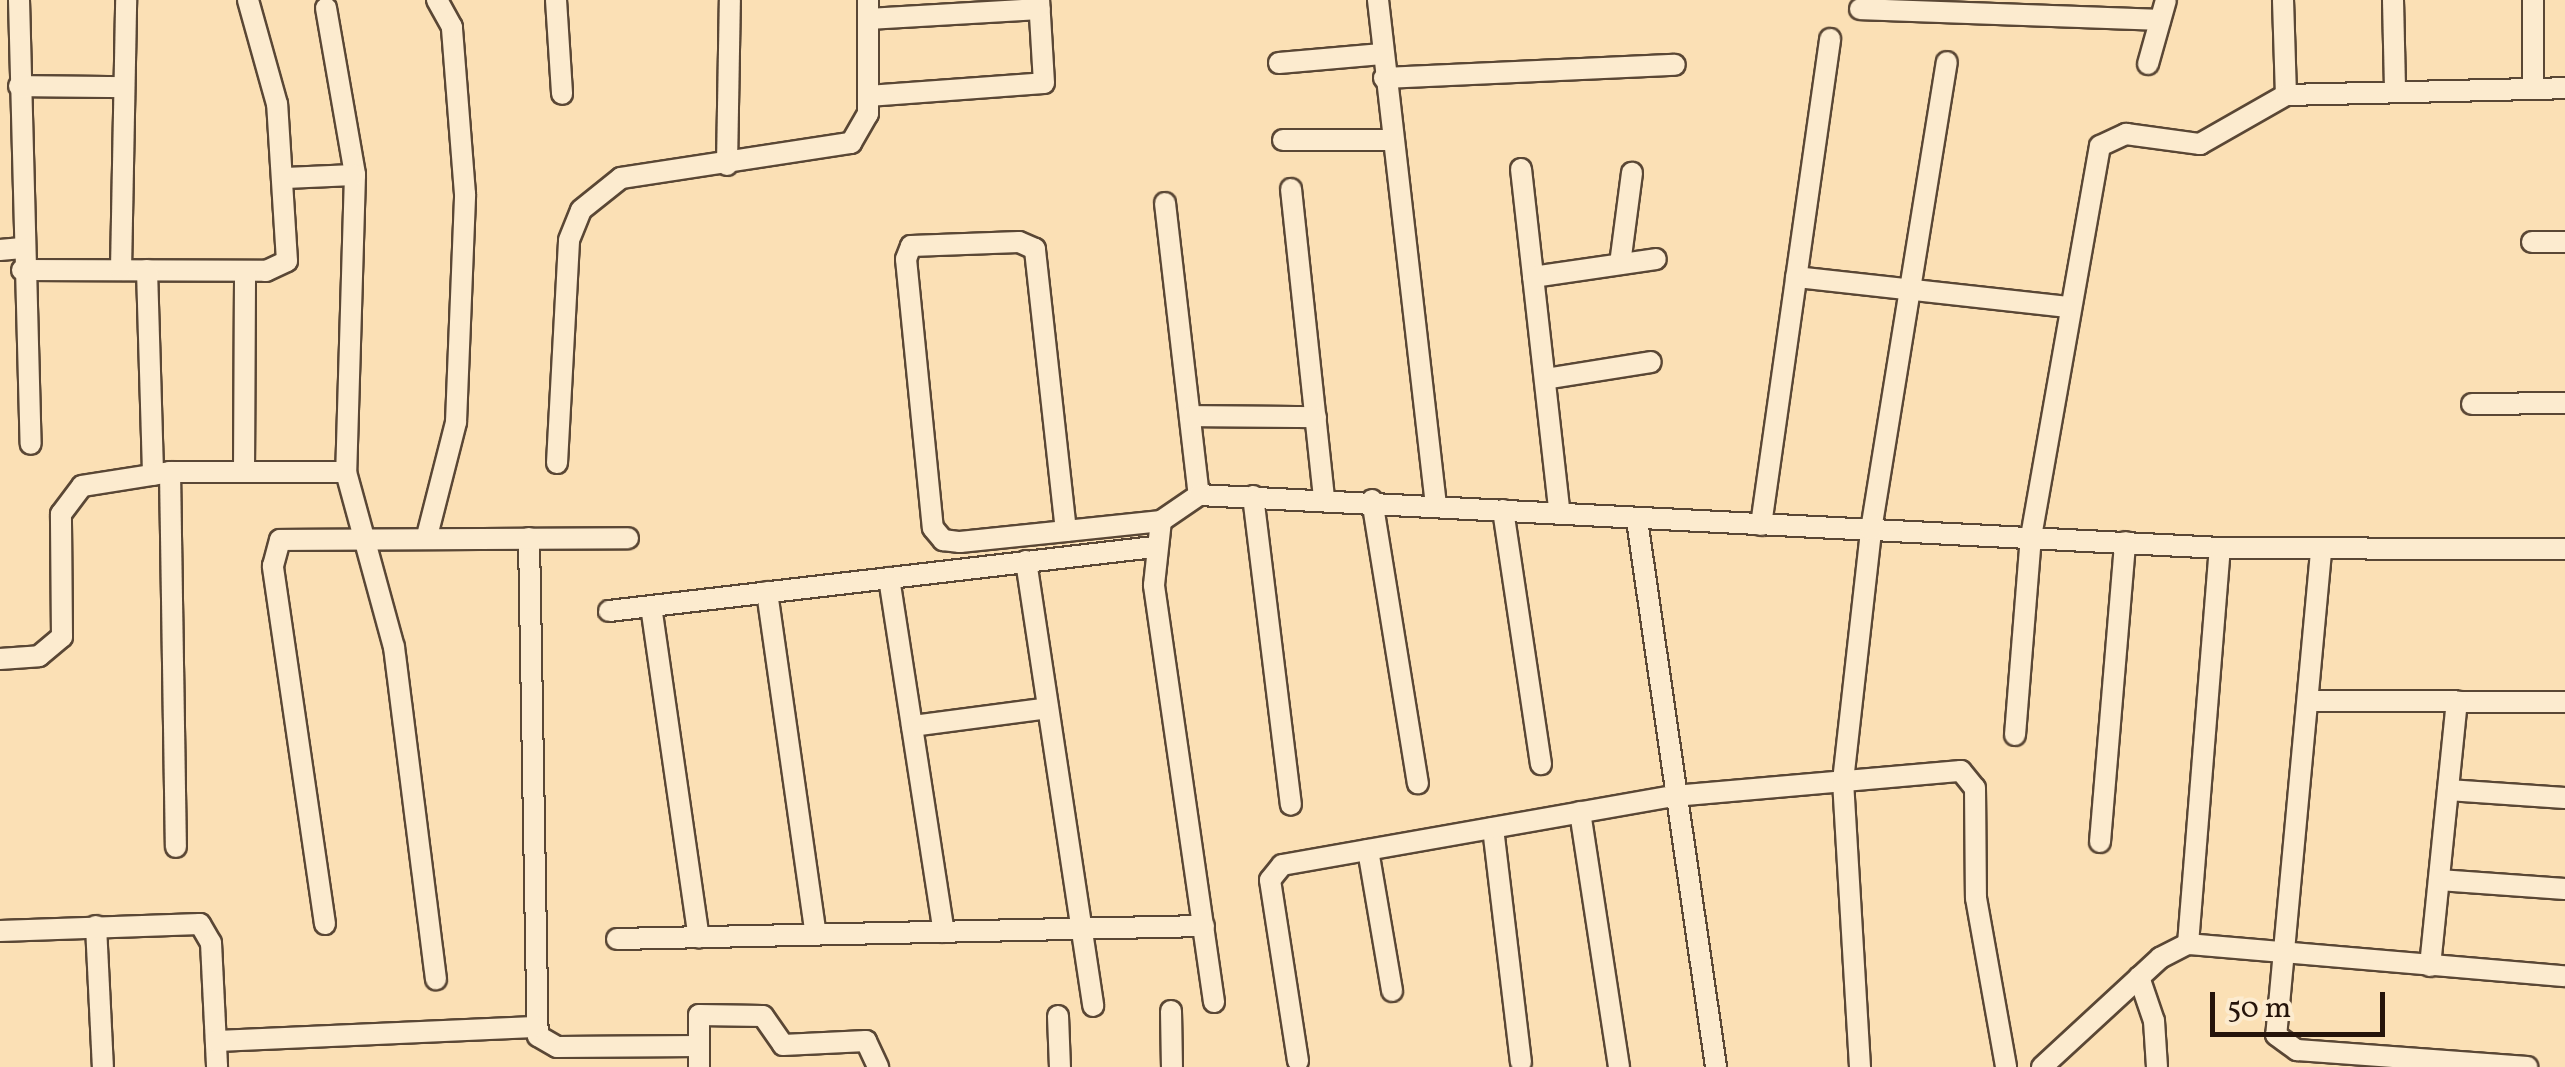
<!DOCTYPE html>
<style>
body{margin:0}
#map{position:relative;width:2565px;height:1067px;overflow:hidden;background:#fbe0b5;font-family:Vollkorn,serif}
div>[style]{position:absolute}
.roads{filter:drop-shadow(2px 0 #5a4735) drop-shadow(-2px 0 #5a4735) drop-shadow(0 2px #5a4735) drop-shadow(0 -2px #5a4735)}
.street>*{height:20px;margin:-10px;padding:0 10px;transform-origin:10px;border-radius:10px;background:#fcebcf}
span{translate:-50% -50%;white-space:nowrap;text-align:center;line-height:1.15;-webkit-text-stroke:8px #fcebcf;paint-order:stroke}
.scale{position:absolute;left:2210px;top:992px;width:175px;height:45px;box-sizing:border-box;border:5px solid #25140a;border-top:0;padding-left:12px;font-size:30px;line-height:35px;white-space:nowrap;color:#25140a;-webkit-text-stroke:8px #fcebcf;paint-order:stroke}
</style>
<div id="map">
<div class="roads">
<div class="street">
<i style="left:19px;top:0;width:444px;rotate:88.5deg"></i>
<i style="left:556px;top:0;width:94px;rotate:86.3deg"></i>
<i style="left:1378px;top:0;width:508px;rotate:83.45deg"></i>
<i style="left:2283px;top:0;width:95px;rotate:88.2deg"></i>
<i style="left:2393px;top:0;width:90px;rotate:88.7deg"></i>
<i style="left:326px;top:8px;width:169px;rotate:80.1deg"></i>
<i style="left:355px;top:175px;width:297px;rotate:91.7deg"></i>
<i style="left:346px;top:472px;width:181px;rotate:74.7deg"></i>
<i style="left:394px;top:647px;width:335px;rotate:82.8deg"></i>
<i style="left:1860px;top:9px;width:300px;rotate:2.1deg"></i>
<i style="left:868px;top:19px;width:172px;rotate:-3.3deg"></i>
<i style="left:1279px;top:63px;width:103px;rotate:-5deg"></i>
<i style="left:2148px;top:64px;width:66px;rotate:-74.3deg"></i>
<i style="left:1384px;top:78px;width:291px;rotate:-2.6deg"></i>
<i style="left:19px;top:86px;width:104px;rotate:0.6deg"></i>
<i style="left:2533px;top:88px;width:88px;rotate:-90deg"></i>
<i style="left:868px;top:96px;width:176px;rotate:-4.2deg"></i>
<i style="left:1044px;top:83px;width:83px;rotate:-93.4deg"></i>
<i style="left:1283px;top:140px;width:106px"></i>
<i style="left:727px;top:165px;width:165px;rotate:-89deg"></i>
<i style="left:1521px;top:169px;width:347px;rotate:83.6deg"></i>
<i style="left:284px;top:178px;width:71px;rotate:-2.4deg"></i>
<i style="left:1291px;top:189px;width:310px;rotate:83.9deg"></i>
<i style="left:1165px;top:203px;width:294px;rotate:83.4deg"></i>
<i style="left:2532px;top:242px;width:33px"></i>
<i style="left:0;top:250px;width:22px;rotate:-5deg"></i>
<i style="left:1620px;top:264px;width:92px;rotate:-82.5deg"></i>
<i style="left:22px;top:270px;width:244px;rotate:0.2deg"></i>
<i style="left:266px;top:271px;width:23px;rotate:-25deg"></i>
<i style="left:287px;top:261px;width:157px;rotate:-93.6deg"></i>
<i style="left:277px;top:104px;width:108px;rotate:-105.6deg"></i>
<i style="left:121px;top:270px;width:270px;rotate:-88.9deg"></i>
<i style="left:147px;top:270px;width:205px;rotate:88.3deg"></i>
<i style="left:1533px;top:277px;width:124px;rotate:-8.3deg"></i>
<i style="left:1796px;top:277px;width:275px;rotate:6.3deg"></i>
<i style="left:1545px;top:379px;width:107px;rotate:-9.1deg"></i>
<i style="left:2472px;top:404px;width:93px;rotate:-0.6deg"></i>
<i style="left:1190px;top:416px;width:126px;rotate:0.5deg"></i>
<i style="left:557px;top:463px;width:223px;rotate:-86.9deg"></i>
<i style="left:569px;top:240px;width:32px;rotate:-68deg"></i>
<i style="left:581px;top:210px;width:51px;rotate:-38.7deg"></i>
<i style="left:621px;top:178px;width:233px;rotate:-8.7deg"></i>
<i style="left:851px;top:143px;width:34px;rotate:-60deg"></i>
<i style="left:868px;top:114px;width:114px;rotate:-90deg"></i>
<i style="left:170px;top:472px;width:375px;rotate:89.1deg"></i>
<i style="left:244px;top:472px;width:201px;rotate:-89.7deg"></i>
<i style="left:1253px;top:496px;width:311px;rotate:83deg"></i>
<i style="left:1372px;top:500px;width:287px;rotate:80.8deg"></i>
<i style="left:1503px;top:510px;width:257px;rotate:81.5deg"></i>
<i style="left:1637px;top:520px;width:553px;rotate:81.78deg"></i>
<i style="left:1761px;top:525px;width:491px;rotate:-81.9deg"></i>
<i style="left:1066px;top:531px;width:284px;rotate:-96.3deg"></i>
<i style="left:1035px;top:249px;width:17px;rotate:-156deg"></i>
<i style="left:1019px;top:242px;width:108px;rotate:177.9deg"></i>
<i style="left:911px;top:246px;width:14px;rotate:111deg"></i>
<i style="left:906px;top:259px;width:270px;rotate:84.3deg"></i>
<i style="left:933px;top:528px;width:16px;rotate:50deg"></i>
<i style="left:943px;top:540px;width:17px;rotate:7deg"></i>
<i style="left:960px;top:542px;width:107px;rotate:-5.9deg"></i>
<i style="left:1066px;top:531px;width:96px;rotate:-6deg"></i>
<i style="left:427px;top:536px;width:118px;rotate:-75.7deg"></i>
<i style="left:456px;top:422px;width:228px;rotate:-87.7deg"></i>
<i style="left:465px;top:194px;width:168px;rotate:-94.5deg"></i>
<i style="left:452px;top:27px;width:31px;rotate:-119deg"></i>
<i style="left:529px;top:538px;width:498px;rotate:89deg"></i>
<i style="left:538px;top:1036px;width:22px;rotate:30deg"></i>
<i style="left:557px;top:1047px;width:142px;rotate:-0.4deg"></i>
<i style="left:2321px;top:552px;width:485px;rotate:95.3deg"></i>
<i style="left:2276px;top:1035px;width:26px;rotate:36deg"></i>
<i style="left:2297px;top:1050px;width:231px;rotate:4.2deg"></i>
<i style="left:1026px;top:561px;width:450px;rotate:81.4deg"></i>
<i style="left:889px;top:578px;width:358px;rotate:81.2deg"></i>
<i style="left:767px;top:592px;width:346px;rotate:81.9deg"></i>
<i style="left:651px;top:606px;width:335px;rotate:81.8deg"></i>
<i style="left:609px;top:611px;width:549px;rotate:-6.7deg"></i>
<i style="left:0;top:659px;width:39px;rotate:-4deg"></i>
<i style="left:39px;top:656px;width:30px;rotate:-40deg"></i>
<i style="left:62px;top:637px;width:123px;rotate:-90.5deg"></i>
<i style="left:61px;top:514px;width:35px;rotate:-53deg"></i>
<i style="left:82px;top:486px;width:89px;rotate:-9deg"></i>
<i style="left:170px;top:472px;width:176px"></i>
<i style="left:2311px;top:701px;width:254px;rotate:0.2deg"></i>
<i style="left:912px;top:726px;width:137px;rotate:-7.5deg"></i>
<i style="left:2015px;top:735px;width:199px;rotate:-85.4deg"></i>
<i style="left:2031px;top:537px;width:397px;rotate:-80deg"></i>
<i style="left:2100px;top:146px;width:29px;rotate:-25deg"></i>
<i style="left:2126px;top:134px;width:75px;rotate:7.7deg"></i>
<i style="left:2200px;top:144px;width:99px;rotate:-29.7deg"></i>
<i style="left:2286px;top:95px;width:279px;rotate:-1.4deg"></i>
<i style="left:2448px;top:790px;width:117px;rotate:3.9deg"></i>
<i style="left:1580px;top:812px;width:258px;rotate:81.3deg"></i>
<i style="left:1493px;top:828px;width:236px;rotate:83.2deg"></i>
<i style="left:2100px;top:842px;width:301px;rotate:-85.2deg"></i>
<i style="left:1368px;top:850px;width:143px;rotate:80.3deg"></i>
<i style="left:2439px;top:880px;width:126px;rotate:4.1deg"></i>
<i style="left:325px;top:924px;width:362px;rotate:-98.3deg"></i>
<i style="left:273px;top:566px;width:27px;rotate:-75deg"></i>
<i style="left:280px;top:540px;width:348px;rotate:-0.3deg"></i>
<i style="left:96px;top:926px;width:141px;rotate:87.2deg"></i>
<i style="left:0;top:931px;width:200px;rotate:-2deg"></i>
<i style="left:200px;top:924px;width:22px;rotate:60deg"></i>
<i style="left:211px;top:943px;width:124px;rotate:87.2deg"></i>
<i style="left:617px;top:939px;width:587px;rotate:-1.27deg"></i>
<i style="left:2188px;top:944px;width:397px;rotate:-85.4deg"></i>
<i style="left:2430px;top:966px;width:266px;rotate:-84.2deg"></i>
<i style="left:2139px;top:977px;width:46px;rotate:71.2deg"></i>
<i style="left:2154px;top:1021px;width:46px;rotate:86.3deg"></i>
<i style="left:1214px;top:1002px;width:421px;rotate:-98.2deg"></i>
<i style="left:1154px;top:585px;width:64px;rotate:-83.8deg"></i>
<i style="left:1161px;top:521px;width:46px;rotate:-34.4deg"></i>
<i style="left:1199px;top:495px;width:1022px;rotate:2.97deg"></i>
<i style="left:2220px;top:548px;width:345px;rotate:0.2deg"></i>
<i style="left:1171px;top:1011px;width:56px;rotate:89deg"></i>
<i style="left:1058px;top:1016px;width:51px;rotate:87.8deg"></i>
<i style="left:216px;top:1041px;width:320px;rotate:-2.5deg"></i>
<i style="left:1298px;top:1061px;width:183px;rotate:-98.8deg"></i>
<i style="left:1270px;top:880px;width:19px;rotate:-51deg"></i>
<i style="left:1282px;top:865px;width:398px;rotate:-10deg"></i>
<i style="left:1674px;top:796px;width:288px;rotate:-5deg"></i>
<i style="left:1961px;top:771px;width:22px;rotate:51deg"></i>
<i style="left:1975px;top:788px;width:110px;rotate:89.5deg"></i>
<i style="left:1976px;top:898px;width:172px;rotate:79.9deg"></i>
<i style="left:699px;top:1067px;width:52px;rotate:-90deg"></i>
<i style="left:699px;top:1015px;width:64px;rotate:0.9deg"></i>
<i style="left:763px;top:1016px;width:35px;rotate:55deg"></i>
<i style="left:783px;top:1045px;width:83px;rotate:-2.8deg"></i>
<i style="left:866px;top:1041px;width:29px;rotate:65deg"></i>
<i style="left:1860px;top:1067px;width:287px;rotate:-93.4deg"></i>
<i style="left:1843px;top:781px;width:253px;rotate:-83.6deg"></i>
<i style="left:1871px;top:530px;width:474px;rotate:-80.8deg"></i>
<i style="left:2042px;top:1067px;width:161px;rotate:-42.7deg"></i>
<i style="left:2160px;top:958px;width:31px;rotate:-27deg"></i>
<i style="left:2188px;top:944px;width:378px;rotate:4.9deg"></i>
</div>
</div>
<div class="scale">50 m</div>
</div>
